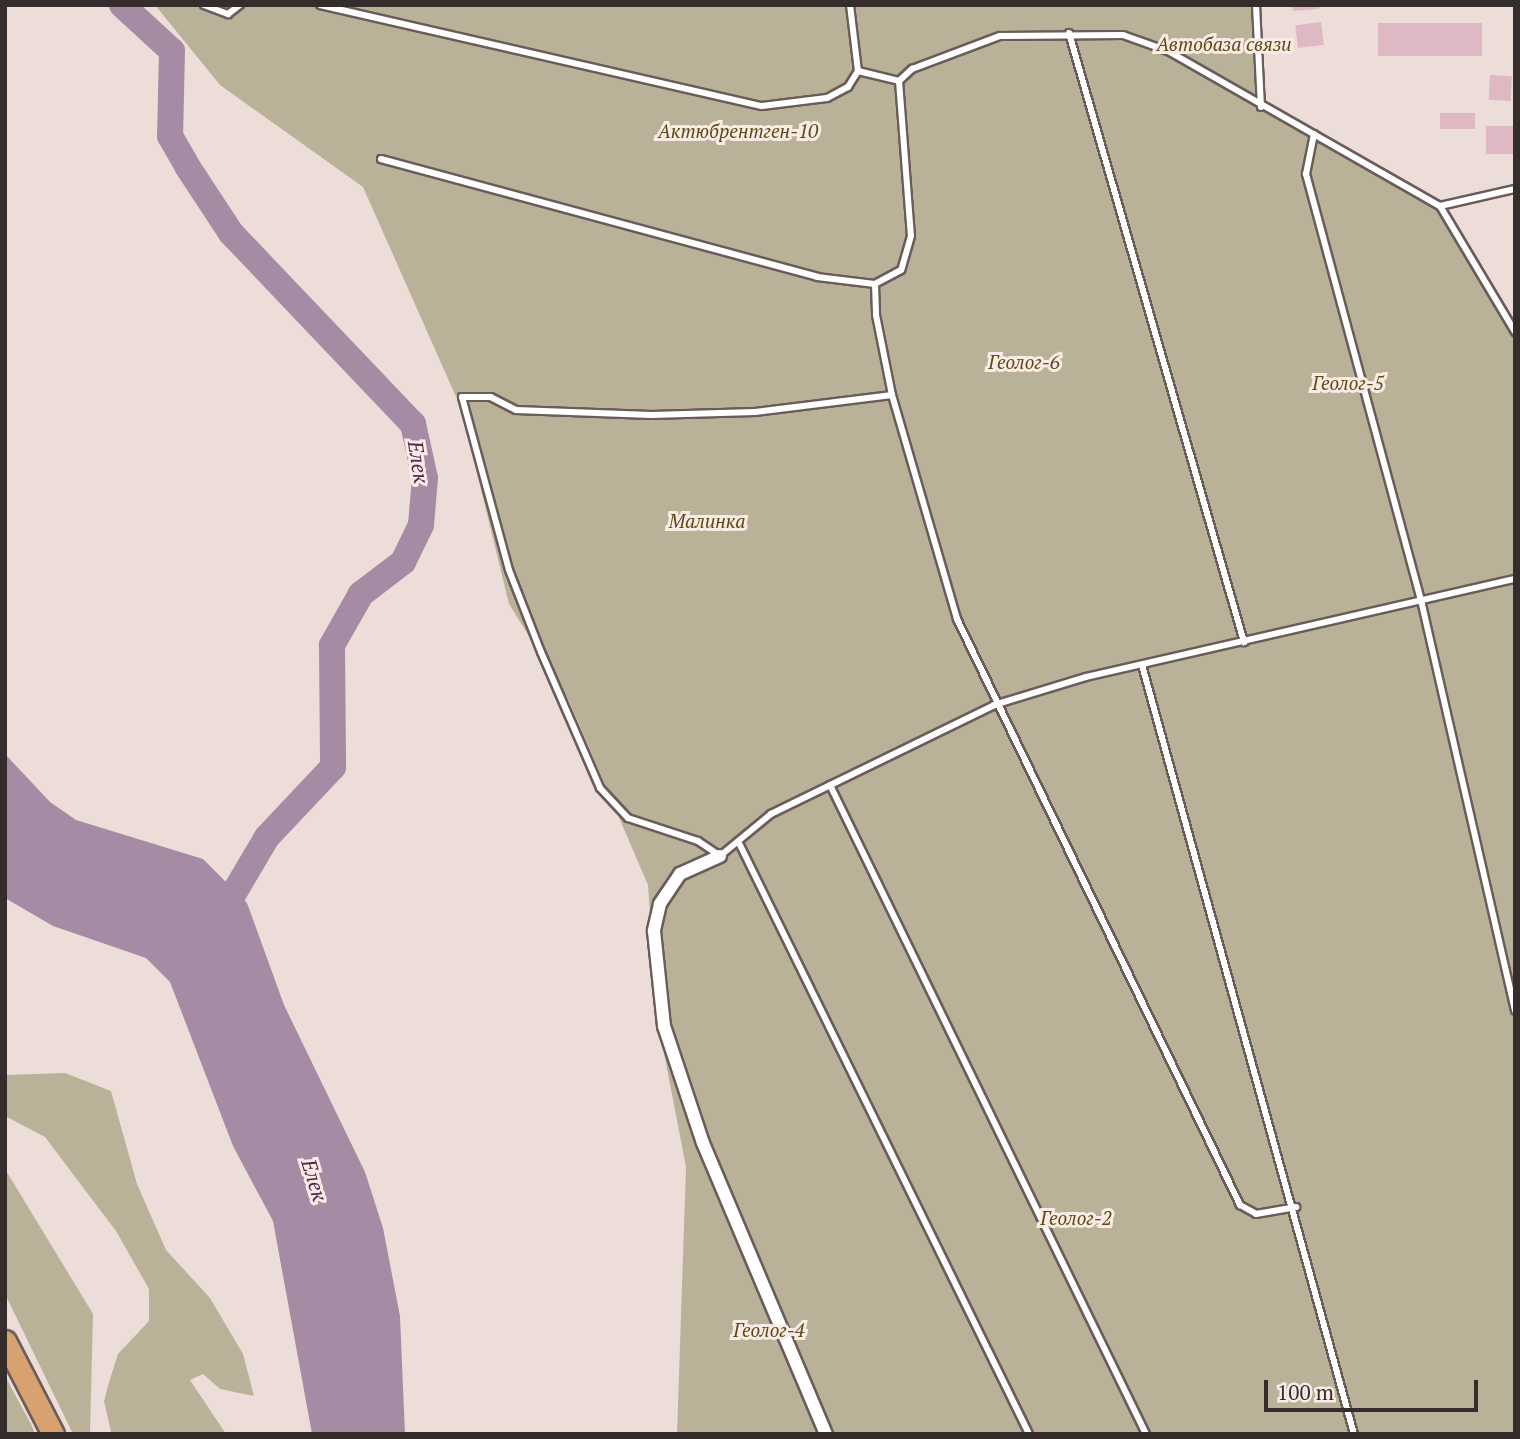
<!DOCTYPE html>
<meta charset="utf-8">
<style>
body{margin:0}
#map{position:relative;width:1520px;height:1439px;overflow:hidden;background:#edddd9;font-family:"PT Serif",serif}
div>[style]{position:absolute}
.green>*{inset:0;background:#bab298}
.water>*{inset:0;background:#a58ba3}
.river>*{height:26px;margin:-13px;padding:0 13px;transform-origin:13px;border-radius:13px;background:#a58ba3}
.building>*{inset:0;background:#deb9c3;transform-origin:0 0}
.roads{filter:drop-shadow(2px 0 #6b5c5a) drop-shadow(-2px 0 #6b5c5a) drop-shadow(0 2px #6b5c5a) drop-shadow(0 -2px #6b5c5a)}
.service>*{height:6px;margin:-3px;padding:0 3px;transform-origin:3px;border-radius:3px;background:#fff}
.minor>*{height:12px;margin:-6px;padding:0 6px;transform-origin:6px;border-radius:6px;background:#fff}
.trunk>*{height:21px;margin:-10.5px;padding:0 10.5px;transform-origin:10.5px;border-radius:10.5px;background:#d7a270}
span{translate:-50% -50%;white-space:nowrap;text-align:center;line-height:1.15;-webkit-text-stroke:6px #fbeae6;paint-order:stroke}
.park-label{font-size:19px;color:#5a4b13;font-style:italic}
.water-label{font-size:21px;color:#4c284a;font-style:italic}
.frame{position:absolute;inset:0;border:7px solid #342d2c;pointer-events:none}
.scale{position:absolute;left:1264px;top:1380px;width:214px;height:32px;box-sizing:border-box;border:4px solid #342d2c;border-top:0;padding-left:9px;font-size:21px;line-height:24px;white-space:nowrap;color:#342d2c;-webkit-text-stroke:5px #fbeae6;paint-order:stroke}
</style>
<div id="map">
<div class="green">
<i style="clip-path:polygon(155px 5px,1261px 5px,1262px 107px,1441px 204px,1515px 340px,1515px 1434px,677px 1434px,686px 1167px,657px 1017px,648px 885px,569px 701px,509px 604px,461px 408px,363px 187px,220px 85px)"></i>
<i style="clip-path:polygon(65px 1073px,111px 1091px,137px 1184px,166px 1250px,210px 1298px,243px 1354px,254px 1396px,220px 1389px,203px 1374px,190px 1380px,226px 1434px,111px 1432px,104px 1401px,110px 1379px,118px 1354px,149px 1321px,149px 1289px,116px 1231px,45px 1137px,5px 1116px,5px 1075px)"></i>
<i style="clip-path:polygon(5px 1169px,93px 1314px,90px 1434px,73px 1434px,5px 1294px)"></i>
<i style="clip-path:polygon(5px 1376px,32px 1426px,35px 1434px,5px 1434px)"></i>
</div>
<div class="water">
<i style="clip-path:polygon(5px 754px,50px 802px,76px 820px,203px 859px,247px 903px,284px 1005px,365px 1172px,383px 1228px,400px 1316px,405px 1434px,312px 1434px,273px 1221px,233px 1146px,170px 982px,146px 958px,53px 926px,5px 898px)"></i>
</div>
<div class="river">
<i style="left:122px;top:5px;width:68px;rotate:42.6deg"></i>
<i style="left:172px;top:51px;width:85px;rotate:91.3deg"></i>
<i style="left:170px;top:136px;width:34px;rotate:60deg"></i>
<i style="left:187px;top:166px;width:80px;rotate:56.7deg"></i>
<i style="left:231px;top:233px;width:264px;rotate:46.4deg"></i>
<i style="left:413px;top:424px;width:55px;rotate:77.5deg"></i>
<i style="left:425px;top:478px;width:47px;rotate:94.9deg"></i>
<i style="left:421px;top:525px;width:41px;rotate:115.9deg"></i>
<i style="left:403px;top:562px;width:53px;rotate:142.7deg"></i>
<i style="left:361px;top:594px;width:59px;rotate:119.6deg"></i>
<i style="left:332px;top:645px;width:122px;rotate:89.5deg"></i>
<i style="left:333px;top:767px;width:96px;rotate:133.3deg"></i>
<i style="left:267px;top:837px;width:96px;rotate:120.6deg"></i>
</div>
<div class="building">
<i style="clip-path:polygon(1292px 5px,1319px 5px,1319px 9px,1293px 11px)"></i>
<i style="left:1321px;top:22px;width:23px;height:26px;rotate:83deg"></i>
<i style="left:1378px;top:23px;width:104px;height:33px"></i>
<i style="left:1490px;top:75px;width:22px;height:25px;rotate:3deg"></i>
<i style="left:1440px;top:113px;width:35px;height:16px"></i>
<i style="left:1486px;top:126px;width:29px;height:28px"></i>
</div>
<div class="roads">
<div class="service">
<i style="left:204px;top:5px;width:26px;rotate:21deg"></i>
<i style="left:228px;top:14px;width:15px;rotate:-37deg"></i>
<i style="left:320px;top:5px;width:453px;rotate:12.9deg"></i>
<i style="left:762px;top:106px;width:65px;rotate:-7deg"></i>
<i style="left:827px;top:98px;width:24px;rotate:-28deg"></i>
<i style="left:848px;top:87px;width:19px;rotate:-58deg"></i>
<i style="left:858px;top:71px;width:42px;rotate:13.7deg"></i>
<i style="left:899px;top:81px;width:18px;rotate:-43deg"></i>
<i style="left:912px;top:69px;width:94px;rotate:-20.6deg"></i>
<i style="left:1000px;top:36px;width:123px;rotate:-0.5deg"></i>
<i style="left:1123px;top:35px;width:48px;rotate:19.6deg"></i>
<i style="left:1168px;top:51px;width:313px;rotate:29.7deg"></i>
<i style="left:1440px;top:206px;width:147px;rotate:59.2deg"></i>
<i style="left:850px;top:5px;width:66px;rotate:83.1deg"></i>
<i style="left:1256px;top:5px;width:102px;rotate:87.2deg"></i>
<i style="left:1069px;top:33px;width:634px;rotate:73.97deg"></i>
<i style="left:899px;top:81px;width:155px;rotate:85.6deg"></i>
<i style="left:911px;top:236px;width:35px;rotate:106deg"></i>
<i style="left:901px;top:270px;width:30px;rotate:152deg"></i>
<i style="left:875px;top:284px;width:31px;rotate:88deg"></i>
<i style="left:876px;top:315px;width:82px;rotate:78.7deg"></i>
<i style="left:892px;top:395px;width:233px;rotate:73.8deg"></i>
<i style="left:957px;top:619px;width:651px;rotate:64.22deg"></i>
<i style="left:1240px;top:1205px;width:18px;rotate:29deg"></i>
<i style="left:1256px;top:1214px;width:41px;rotate:-9.9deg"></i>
<i style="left:1314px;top:134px;width:41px;rotate:101.3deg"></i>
<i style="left:1306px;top:174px;width:441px;rotate:74.9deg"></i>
<i style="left:1421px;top:600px;width:421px;rotate:77.1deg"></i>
<i style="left:381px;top:159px;width:452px;rotate:15.1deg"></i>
<i style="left:817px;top:277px;width:58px;rotate:6.9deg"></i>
<i style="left:1440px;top:206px;width:77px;rotate:-12.8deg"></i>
<i style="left:892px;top:395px;width:138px;rotate:172.9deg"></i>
<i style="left:755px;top:412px;width:104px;rotate:178.3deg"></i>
<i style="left:651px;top:415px;width:135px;rotate:-177.9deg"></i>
<i style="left:516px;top:410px;width:28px;rotate:-153deg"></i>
<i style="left:491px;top:397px;width:29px;rotate:180deg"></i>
<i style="left:462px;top:397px;width:179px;rotate:74.8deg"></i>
<i style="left:509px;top:570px;width:88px;rotate:68.7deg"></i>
<i style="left:541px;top:652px;width:148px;rotate:66.5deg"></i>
<i style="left:600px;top:788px;width:41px;rotate:47deg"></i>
<i style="left:628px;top:818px;width:74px;rotate:18.2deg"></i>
<i style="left:698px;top:841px;width:27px;rotate:34deg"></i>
<i style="left:720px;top:856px;width:66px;rotate:-39.5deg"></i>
<i style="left:771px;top:814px;width:248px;rotate:-26deg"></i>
<i style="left:994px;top:705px;width:96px;rotate:-16.9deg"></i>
<i style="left:1086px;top:677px;width:440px;rotate:-12.9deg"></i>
<i style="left:1142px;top:665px;width:798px;rotate:74.59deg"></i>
<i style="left:830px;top:785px;width:722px;rotate:64.04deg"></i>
<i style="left:740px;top:845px;width:656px;rotate:63.86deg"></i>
</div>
<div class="minor">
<i style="left:720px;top:856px;width:44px;rotate:155.8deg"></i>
<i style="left:680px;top:874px;width:36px;rotate:124deg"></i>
<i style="left:660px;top:904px;width:28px;rotate:103deg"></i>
<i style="left:654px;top:931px;width:96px;rotate:84deg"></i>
<i style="left:664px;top:1026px;width:123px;rotate:71.6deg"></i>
<i style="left:703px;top:1143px;width:316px;rotate:67.1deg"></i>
</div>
<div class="trunk">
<i style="left:5px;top:1341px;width:105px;rotate:62.7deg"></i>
</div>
</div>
<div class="park-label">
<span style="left:1224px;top:44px">Автобаза связи</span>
<span style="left:738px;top:131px">Актюбрентген-10</span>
<span style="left:1024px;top:362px">Геолог-6</span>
<span style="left:1348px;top:383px">Геолог-5</span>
<span style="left:707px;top:521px">Малинка</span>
<span style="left:1076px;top:1218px">Геолог-2</span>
<span style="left:769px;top:1330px">Геолог-4</span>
</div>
<div class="water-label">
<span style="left:419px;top:462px;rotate:81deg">Елек</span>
<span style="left:315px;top:1180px;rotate:73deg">Елек</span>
</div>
<div class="frame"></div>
<div class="scale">100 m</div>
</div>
